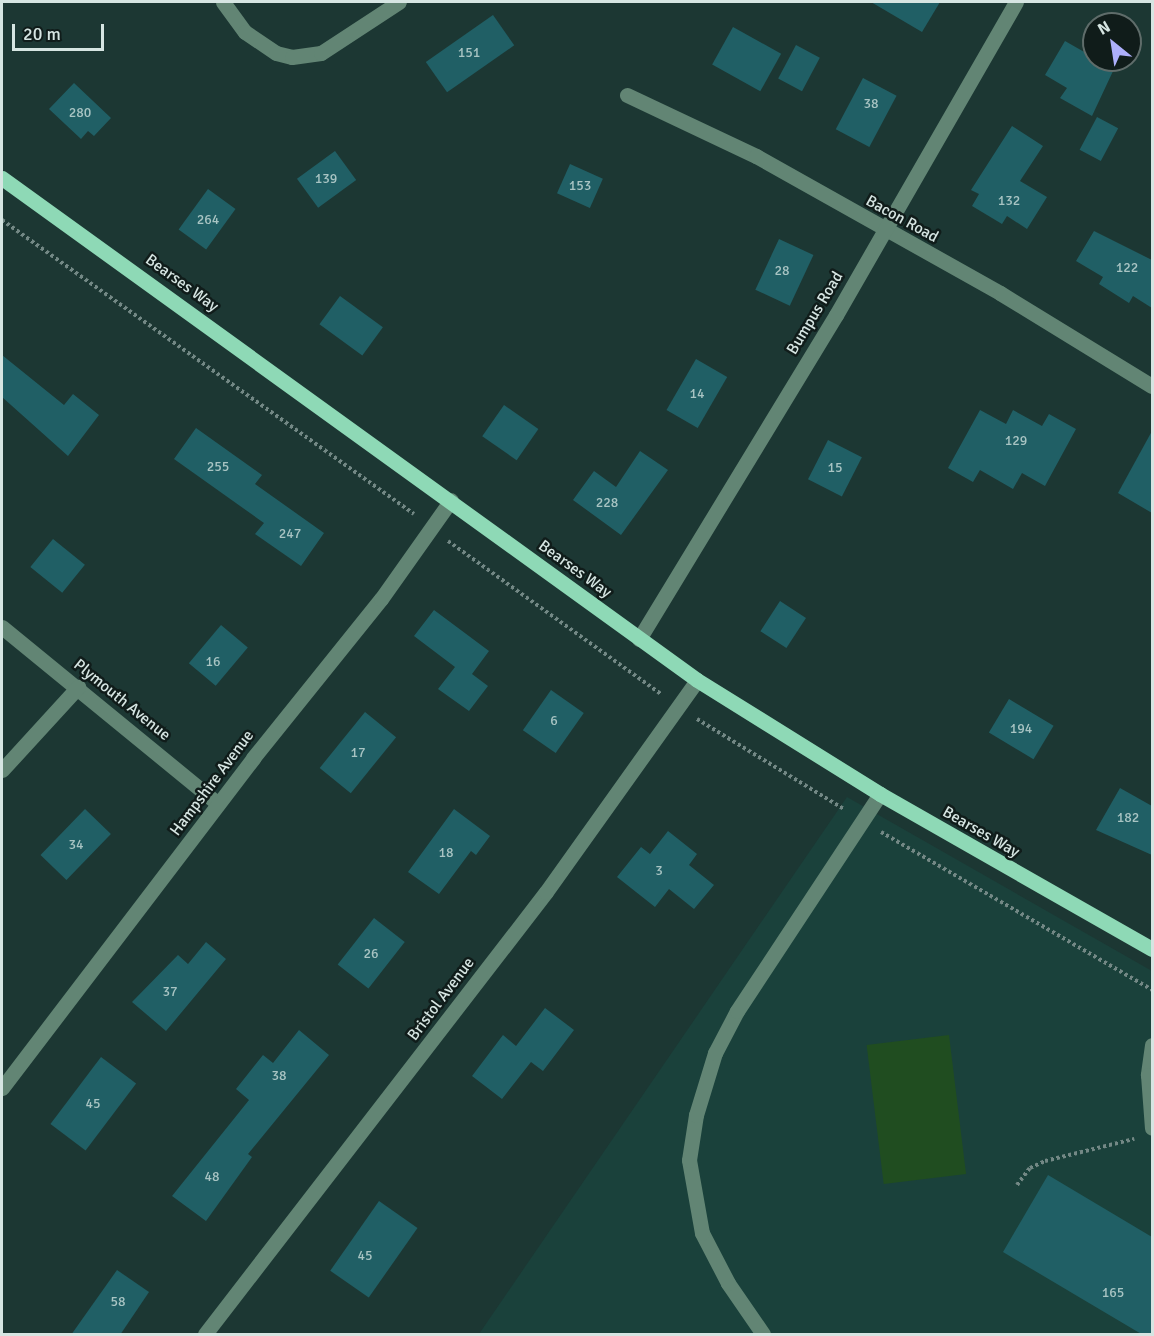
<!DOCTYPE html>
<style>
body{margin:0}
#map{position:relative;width:1154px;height:1336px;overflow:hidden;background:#1c3733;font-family:Signika,sans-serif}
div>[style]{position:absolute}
.built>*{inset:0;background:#1a413b}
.green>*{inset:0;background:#204d20;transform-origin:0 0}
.building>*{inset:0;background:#205f65;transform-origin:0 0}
.path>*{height:4px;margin-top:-2px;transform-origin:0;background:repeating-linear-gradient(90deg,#738885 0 3px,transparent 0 6px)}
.minor>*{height:15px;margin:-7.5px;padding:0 7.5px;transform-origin:7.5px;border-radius:7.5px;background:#628574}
.major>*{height:15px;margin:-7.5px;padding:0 7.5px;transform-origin:7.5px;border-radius:7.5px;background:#8ed9b6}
span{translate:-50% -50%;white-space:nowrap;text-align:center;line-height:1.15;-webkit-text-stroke:5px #101c1a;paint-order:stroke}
.number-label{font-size:14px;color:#a8c4c3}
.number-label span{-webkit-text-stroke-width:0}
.street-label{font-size:16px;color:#d6e5e2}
.frame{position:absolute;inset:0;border:3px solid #d6e5e2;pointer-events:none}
.north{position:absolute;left:1082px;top:12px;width:60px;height:60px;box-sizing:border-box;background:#101c1a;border:2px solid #5f6c6a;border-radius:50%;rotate:330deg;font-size:16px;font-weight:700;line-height:24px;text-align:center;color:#d6e5e2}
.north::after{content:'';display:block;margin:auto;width:21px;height:27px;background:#adaffb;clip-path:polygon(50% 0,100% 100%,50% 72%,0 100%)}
.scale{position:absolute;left:12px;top:24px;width:92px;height:27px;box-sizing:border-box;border:3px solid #d6e5e2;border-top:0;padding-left:8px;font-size:18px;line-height:21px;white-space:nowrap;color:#d6e5e2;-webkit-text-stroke:4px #101c1a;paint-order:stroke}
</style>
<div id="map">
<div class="built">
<i style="clip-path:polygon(847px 797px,1152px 971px,1152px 1334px,479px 1334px)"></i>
</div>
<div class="green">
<i style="left:949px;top:1035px;width:140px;height:83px;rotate:83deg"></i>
</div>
<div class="building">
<i style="clip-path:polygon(871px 2px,940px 2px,922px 32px)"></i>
<i style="left:493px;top:15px;width:37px;height:82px;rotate:55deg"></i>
<i style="left:733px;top:27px;width:55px;height:43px;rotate:29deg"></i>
<i style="clip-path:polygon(1065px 41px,1114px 69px,1092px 116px,1060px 98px,1067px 88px,1045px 75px)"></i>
<i style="left:796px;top:45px;width:27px;height:38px;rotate:28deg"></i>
<i style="left:863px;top:78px;width:38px;height:58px;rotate:28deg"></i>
<i style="clip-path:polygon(74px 83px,111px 118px,94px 136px,88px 131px,81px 139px,49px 109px)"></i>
<i style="left:1097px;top:117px;width:24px;height:37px;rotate:28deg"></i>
<i style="clip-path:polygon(1012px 126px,1043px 146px,1020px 181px,1047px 197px,1027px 229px,1007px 216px,1002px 224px,972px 206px,979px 194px,971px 190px)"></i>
<i style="left:335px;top:151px;width:36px;height:47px;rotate:54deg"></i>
<i style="left:570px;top:164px;width:36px;height:32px;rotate:24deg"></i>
<i style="left:208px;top:189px;width:34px;height:50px;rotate:36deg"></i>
<i style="clip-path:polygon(1094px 231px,1152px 260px,1152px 308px,1133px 296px,1129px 303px,1099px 284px,1103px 277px,1076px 261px)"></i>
<i style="left:779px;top:239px;width:38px;height:56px;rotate:25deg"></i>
<i style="left:340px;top:296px;width:53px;height:35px;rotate:36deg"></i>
<i style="clip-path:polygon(2px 355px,64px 405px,73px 394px,99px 415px,68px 456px,2px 397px)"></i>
<i style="left:696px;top:359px;width:36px;height:59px;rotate:30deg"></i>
<i style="left:504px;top:405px;width:42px;height:38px;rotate:35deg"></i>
<i style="clip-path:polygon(980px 410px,1006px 424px,1013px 410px,1042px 426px,1049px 414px,1076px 429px,1045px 486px,1022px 473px,1013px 489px,980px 470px,973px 482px,948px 468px)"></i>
<i style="clip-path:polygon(196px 428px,262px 475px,255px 484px,324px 533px,301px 566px,255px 534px,264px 523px,174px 459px)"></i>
<i style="clip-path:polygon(1152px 431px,1152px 513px,1118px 493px)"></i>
<i style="left:828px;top:440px;width:38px;height:44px;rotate:27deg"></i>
<i style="clip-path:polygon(640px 451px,668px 470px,621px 535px,573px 500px,594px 471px,616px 487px)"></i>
<i style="left:53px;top:539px;width:41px;height:36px;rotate:39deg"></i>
<i style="left:780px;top:601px;width:31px;height:36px;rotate:33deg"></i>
<i style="clip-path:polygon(434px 610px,489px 651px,472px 674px,488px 686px,469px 711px,438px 689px,455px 667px,414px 636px)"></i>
<i style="left:221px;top:625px;width:35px;height:50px;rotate:40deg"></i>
<i style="left:551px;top:690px;width:40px;height:49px;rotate:35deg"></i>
<i style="left:1009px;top:699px;width:52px;height:39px;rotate:31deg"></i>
<i style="left:365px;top:712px;width:40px;height:72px;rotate:39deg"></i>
<i style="clip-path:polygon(1120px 788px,1152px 806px,1152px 855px,1096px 830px)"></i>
<i style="left:85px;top:809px;width:36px;height:64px;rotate:44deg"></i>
<i style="clip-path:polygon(454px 809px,490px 836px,476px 855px,471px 851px,439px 894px,408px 872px)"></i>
<i style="clip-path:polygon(668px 831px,697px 854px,689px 865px,714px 885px,694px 909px,669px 889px,655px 907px,617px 877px,641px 847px,650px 854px)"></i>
<i style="left:374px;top:918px;width:39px;height:59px;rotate:38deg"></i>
<i style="clip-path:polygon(206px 942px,226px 959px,166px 1031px,132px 1002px,178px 955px,188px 964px)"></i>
<i style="clip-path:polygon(545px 1008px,574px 1030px,543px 1071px,531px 1062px,502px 1099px,472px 1076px,503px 1035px,516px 1046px)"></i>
<i style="clip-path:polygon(299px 1030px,329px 1055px,248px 1154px,252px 1157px,206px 1221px,172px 1196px,249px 1100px,236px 1089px,263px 1055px,273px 1063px)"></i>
<i style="left:101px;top:1057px;width:44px;height:84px;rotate:37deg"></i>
<i style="clip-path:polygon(1048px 1175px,1152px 1237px,1152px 1335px,1143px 1335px,1003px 1252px)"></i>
<i style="left:379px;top:1201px;width:47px;height:85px;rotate:35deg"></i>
<i style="clip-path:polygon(117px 1270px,149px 1292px,120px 1335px,71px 1335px)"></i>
</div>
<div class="path">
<i style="left:2px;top:220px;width:506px;rotate:35.51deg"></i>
<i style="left:448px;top:541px;width:262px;rotate:35.7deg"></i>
<i style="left:697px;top:719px;width:172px;rotate:31.5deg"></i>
<i style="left:881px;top:832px;width:314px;rotate:30.2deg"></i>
<i style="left:1017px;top:1185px;width:21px;rotate:-53deg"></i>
<i style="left:1030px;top:1168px;width:17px;rotate:-25deg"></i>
<i style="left:1045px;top:1161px;width:92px;rotate:-13.9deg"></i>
</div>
<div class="minor">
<i style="left:223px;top:2px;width:37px;rotate:54deg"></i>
<i style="left:245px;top:32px;width:37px;rotate:34deg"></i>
<i style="left:276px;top:53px;width:16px;rotate:14deg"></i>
<i style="left:292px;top:57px;width:29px;rotate:-8deg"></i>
<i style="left:321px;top:53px;width:93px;rotate:-33.2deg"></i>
<i style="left:627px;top:95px;width:143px;rotate:25.3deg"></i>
<i style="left:756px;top:156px;width:280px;rotate:29.3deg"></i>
<i style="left:1000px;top:293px;width:178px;rotate:31.5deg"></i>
<i style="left:2px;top:627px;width:279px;rotate:39.3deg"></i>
<i style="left:639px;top:639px;width:379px;rotate:-58.7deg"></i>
<i style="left:836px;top:315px;width:361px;rotate:-60.1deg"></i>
<i style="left:2px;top:770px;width:113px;rotate:-47.5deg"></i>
<i style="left:1152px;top:1045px;width:30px;rotate:98deg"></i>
<i style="left:1148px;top:1075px;width:53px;rotate:85.7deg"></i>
<i style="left:2px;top:1088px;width:415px;rotate:-52.7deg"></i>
<i style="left:253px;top:758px;width:204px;rotate:-51.2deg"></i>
<i style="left:381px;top:599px;width:121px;rotate:-54.7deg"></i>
<i style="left:205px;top:1334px;width:558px;rotate:-52.35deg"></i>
<i style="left:546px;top:892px;width:260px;rotate:-54.5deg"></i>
<i style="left:763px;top:1334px;width:62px;rotate:-124.5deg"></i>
<i style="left:728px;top:1283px;width:56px;rotate:-117.5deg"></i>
<i style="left:702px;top:1233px;width:74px;rotate:-100.1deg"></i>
<i style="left:689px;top:1160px;width:46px;rotate:-81.2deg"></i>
<i style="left:696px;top:1115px;width:65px;rotate:-73deg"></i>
<i style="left:715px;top:1053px;width:47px;rotate:-62.4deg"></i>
<i style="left:737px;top:1011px;width:260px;rotate:-56.6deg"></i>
</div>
<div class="major">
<i style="left:2px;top:178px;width:857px;rotate:35.84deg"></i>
<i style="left:697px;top:680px;width:216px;rotate:31.9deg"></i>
<i style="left:880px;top:794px;width:313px;rotate:29.7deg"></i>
</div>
<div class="number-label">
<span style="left:469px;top:53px">151</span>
<span style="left:871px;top:104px">38</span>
<span style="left:80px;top:113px">280</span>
<span style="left:326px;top:179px">139</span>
<span style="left:580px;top:186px">153</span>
<span style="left:1009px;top:201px">132</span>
<span style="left:208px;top:220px">264</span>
<span style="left:1127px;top:268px">122</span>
<span style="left:782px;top:271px">28</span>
<span style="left:697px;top:394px">14</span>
<span style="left:1016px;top:441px">129</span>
<span style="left:218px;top:467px">255</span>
<span style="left:835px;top:468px">15</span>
<span style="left:607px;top:503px">228</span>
<span style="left:290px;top:534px">247</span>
<span style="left:213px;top:662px">16</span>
<span style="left:554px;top:721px">6</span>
<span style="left:1021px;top:729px">194</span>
<span style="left:358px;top:753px">17</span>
<span style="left:1128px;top:818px">182</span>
<span style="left:76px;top:845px">34</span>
<span style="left:446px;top:853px">18</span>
<span style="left:659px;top:871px">3</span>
<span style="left:371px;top:954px">26</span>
<span style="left:170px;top:992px">37</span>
<span style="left:279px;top:1076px">38</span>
<span style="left:93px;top:1104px">45</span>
<span style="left:212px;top:1177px">48</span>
<span style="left:365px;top:1256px">45</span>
<span style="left:1113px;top:1293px">165</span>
<span style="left:118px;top:1302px">58</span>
</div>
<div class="street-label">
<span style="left:902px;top:219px;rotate:29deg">Bacon Road</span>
<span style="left:182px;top:283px;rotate:36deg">Bearses Way</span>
<span style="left:815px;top:313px;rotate:-59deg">Bumpus Road</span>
<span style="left:575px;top:569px;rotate:36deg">Bearses Way</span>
<span style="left:122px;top:700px;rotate:39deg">Plymouth Avenue</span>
<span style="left:212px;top:783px;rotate:-53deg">Hampshire Avenue</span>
<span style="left:981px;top:832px;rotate:30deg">Bearses Way</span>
<span style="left:441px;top:999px;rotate:-53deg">Bristol Avenue</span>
</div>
<div class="frame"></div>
<div class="north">N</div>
<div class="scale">20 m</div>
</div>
